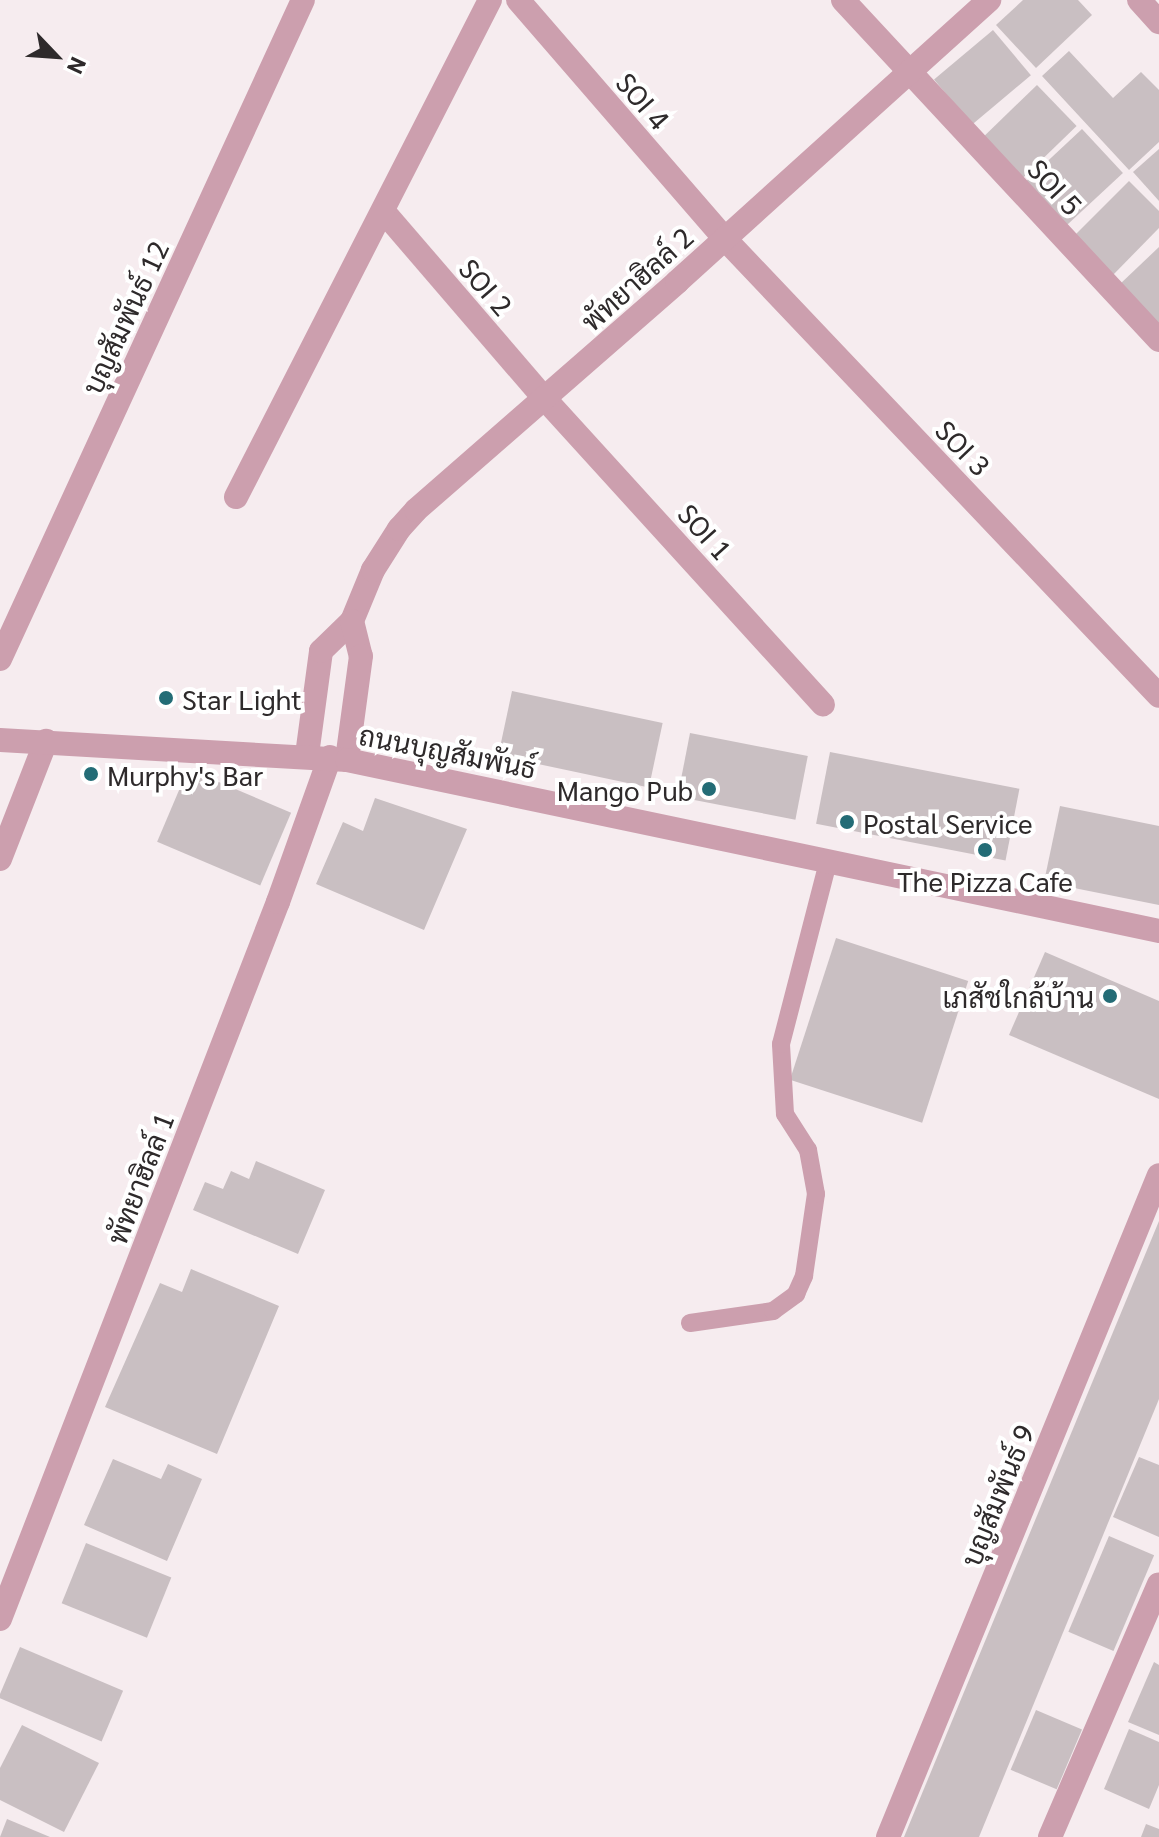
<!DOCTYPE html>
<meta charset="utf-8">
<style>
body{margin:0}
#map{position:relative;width:1159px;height:1837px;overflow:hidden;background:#f6ecef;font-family:Georgia,Sarabun,serif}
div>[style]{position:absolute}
.building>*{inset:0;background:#c9bfc2;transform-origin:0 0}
.service>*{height:18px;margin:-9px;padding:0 9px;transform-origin:9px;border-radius:9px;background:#cc9fae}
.minor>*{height:24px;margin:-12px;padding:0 12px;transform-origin:12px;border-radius:12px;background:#cc9fae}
.tertiary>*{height:24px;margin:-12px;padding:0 12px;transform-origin:12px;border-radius:12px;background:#cc9fae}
.dots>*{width:22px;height:22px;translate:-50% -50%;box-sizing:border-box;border:4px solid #fff;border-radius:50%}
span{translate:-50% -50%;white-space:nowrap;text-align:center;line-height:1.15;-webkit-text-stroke:8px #fff;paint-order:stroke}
.street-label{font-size:28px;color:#2e2a2b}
.poi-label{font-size:28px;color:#2e2a2b}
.left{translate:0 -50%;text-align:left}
.right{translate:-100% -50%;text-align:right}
.north{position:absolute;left:16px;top:16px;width:80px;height:80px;-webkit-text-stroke:6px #fff;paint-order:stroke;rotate:115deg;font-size:22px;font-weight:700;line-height:32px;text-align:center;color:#2e2a2b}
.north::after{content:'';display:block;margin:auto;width:28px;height:36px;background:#2e2a2b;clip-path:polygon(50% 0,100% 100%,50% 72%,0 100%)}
</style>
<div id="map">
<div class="building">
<i style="clip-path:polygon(1023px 0,1078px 0,1092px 15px,1036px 68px,996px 25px)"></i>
<i style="left:993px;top:30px;width:59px;height:77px;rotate:50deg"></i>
<i style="clip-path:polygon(1069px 51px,1113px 98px,1141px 72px,1159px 90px,1159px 142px,1129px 170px,1042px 76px)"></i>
<i style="left:1037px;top:85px;width:57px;height:74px;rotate:46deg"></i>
<i style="left:1082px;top:129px;width:60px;height:78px;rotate:47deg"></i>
<i style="clip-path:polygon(1159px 149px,1159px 201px,1133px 172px)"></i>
<i style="clip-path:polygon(1129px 181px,1159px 211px,1159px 228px,1112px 276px,1073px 237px)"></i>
<i style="clip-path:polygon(1159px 247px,1159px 324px,1119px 285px)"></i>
<i style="left:512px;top:691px;width:154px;height:66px;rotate:12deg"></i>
<i style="left:690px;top:733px;width:120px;height:65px;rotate:11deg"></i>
<i style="left:830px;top:752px;width:193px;height:73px;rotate:11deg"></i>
<i style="left:188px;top:769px;width:112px;height:79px;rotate:23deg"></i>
<i style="clip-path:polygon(375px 798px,467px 829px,424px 930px,316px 884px,343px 822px,363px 831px)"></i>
<i style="clip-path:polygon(1060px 806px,1159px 826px,1159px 905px,1044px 882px)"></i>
<i style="left:836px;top:938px;width:139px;height:149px;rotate:18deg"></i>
<i style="clip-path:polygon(1045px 952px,1159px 1001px,1159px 1099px,1009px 1035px)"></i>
<i style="clip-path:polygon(256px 1161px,325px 1190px,298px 1254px,193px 1210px,205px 1182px,223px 1189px,231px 1171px,249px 1179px)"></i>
<i style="clip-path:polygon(1159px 1221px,1159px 1399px,979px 1837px,904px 1837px)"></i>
<i style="clip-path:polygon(191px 1269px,279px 1306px,217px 1454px,105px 1407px,160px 1283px,182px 1292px)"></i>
<i style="clip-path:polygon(1139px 1457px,1159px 1465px,1159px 1537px,1113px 1517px)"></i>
<i style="clip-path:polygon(113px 1459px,161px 1479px,168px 1464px,202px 1479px,167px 1561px,84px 1525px)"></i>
<i style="left:1109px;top:1536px;width:49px;height:104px;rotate:23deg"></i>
<i style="left:86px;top:1543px;width:92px;height:65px;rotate:22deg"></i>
<i style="left:20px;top:1647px;width:112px;height:55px;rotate:23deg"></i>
<i style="clip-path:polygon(1154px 1662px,1159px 1665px,1159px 1735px,1128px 1722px)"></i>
<i style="left:1036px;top:1710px;width:50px;height:65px;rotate:23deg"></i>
<i style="clip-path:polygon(22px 1725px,99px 1763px,64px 1832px,0 1800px,0 1768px)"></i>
<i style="clip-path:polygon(1129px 1729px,1159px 1742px,1159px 1785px,1149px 1809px,1104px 1789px)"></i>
<i style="clip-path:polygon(7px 1819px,50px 1837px,0 1837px)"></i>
<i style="clip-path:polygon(1146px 1824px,1159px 1829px,1159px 1837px,1141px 1837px)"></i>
</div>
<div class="service">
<i style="left:690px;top:1323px;width:84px;rotate:-8.2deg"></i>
<i style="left:773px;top:1311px;width:29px;rotate:-36deg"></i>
<i style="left:796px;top:1294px;width:20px;rotate:-66deg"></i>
<i style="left:804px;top:1276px;width:83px;rotate:-81.7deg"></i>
<i style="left:816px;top:1194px;width:45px;rotate:-100.3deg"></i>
<i style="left:808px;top:1150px;width:43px;rotate:-122.6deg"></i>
<i style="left:785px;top:1114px;width:70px;rotate:-93.3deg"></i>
<i style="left:781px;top:1044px;width:191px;rotate:-75.5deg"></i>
</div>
<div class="minor">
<i style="left:518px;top:0;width:316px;rotate:49.1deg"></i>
<i style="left:725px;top:239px;width:630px;rotate:46.48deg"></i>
<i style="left:843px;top:0;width:464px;rotate:47.1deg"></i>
<i style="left:1139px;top:0;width:30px;rotate:48deg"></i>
<i style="left:384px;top:212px;width:247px;rotate:49.3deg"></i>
<i style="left:545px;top:399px;width:413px;rotate:47.7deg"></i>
<i style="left:236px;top:497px;width:558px;rotate:-62.93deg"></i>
<i style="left:352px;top:621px;width:55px;rotate:-67.6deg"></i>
<i style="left:373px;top:570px;width:49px;rotate:-57.6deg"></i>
<i style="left:399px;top:529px;width:25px;rotate:-48deg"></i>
<i style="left:416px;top:510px;width:347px;rotate:-41.1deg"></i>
<i style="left:677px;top:282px;width:421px;rotate:-42.1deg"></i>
<i style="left:0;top:659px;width:725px;rotate:-65.31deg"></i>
<i style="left:307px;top:755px;width:105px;rotate:-82.3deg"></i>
<i style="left:321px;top:651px;width:43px;rotate:-44.1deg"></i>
<i style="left:352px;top:621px;width:36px;rotate:76deg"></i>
<i style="left:361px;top:656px;width:105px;rotate:97.7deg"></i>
<i style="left:0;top:859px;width:127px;rotate:-68.7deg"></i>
<i style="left:0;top:1619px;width:769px;rotate:-68.81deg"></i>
<i style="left:278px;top:902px;width:154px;rotate:-70.3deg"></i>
<i style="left:1050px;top:1837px;width:275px;rotate:-66.7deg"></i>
</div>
<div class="tertiary">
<i style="left:0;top:740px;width:348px;rotate:3.3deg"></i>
<i style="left:347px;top:760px;width:830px;rotate:11.89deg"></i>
<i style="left:888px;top:1837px;width:715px;rotate:-67.74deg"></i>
</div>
<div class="dots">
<i style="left:166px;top:698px;background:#236c76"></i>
<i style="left:91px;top:774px;background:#236c76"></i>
<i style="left:709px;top:789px;background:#236c76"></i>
<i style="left:847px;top:822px;background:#236c76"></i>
<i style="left:985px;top:850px;background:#236c76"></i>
<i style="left:1110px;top:996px;background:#236c76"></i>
</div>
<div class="street-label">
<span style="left:644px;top:100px;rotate:49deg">SOI 4</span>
<span style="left:1056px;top:186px;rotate:47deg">SOI 5</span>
<span style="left:636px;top:278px;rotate:-42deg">พัทยาฮิลล์ 2</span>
<span style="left:487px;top:286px;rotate:49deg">SOI 2</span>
<span style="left:124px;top:317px;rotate:-65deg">บุญสัมพันธ์ 12</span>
<span style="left:964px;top:447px;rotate:46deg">SOI 3</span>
<span style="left:706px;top:531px;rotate:48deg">SOI 1</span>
<span style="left:448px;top:750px;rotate:11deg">ถนนบุญสัมพันธ์</span>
<span style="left:139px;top:1178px;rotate:-69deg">พัทยาฮิลล์ 1</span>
<span style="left:996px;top:1495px;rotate:-68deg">บุญสัมพันธ์ 9</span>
</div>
<div class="poi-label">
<span class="left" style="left:182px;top:698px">Star Light</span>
<span class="left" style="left:107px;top:774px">Murphy's Bar</span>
<span class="right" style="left:693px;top:789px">Mango Pub</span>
<span class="left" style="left:863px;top:822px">Postal Service</span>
<span style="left:985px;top:880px">The Pizza Cafe</span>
<span class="right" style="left:1094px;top:996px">เภสัชใกล้บ้าน</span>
</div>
<div class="north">N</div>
</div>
